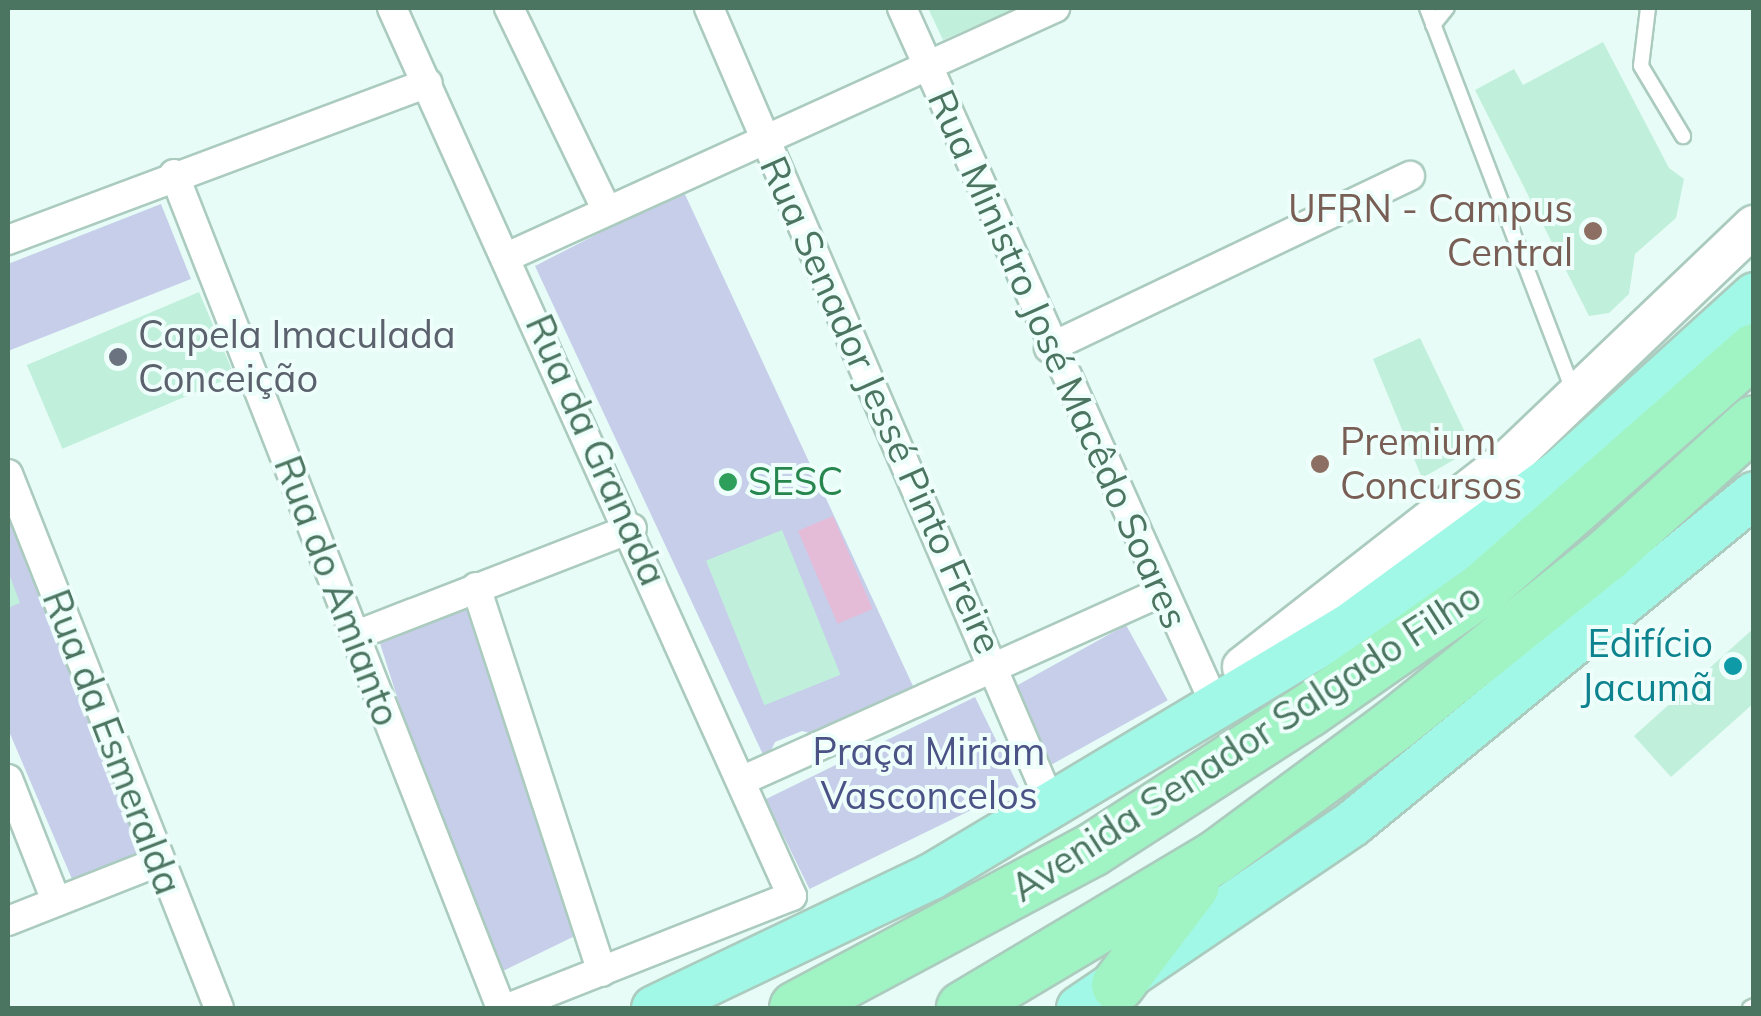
<!DOCTYPE html>
<meta charset="utf-8">
<style>
body{margin:0}
#map{position:relative;width:1761px;height:1016px;overflow:hidden;background:#e7fcf7;font-family:Mulish,sans-serif}
div>[style]{position:absolute}
.green>*{inset:0;background:#c6cee9;transform-origin:0 0}
.water>*{inset:0;background:#e5bcd8;transform-origin:0 0}
.building>*{inset:0;background:#c0f0db;transform-origin:0 0}
.roads{filter:drop-shadow(2px 0 #abcbbe) drop-shadow(-2px 0 #abcbbe) drop-shadow(0 2px #abcbbe) drop-shadow(0 -2px #abcbbe)}
.lane>*{height:14px;margin:-7px;padding:0 7px;transform-origin:7px;border-radius:7px;background:#fff}
.street>*{height:28px;margin:-14px;padding:0 14px;transform-origin:14px;border-radius:14px;background:#fff}
.secondary>*{height:40px;margin:-20px;padding:0 20px;transform-origin:20px;border-radius:20px;background:#fff}
.primary>*{height:45px;margin:-22.5px;padding:0 22.5px;transform-origin:22.5px;border-radius:22.5px;background:#a2f8e6}
.highway>*{height:52px;margin:-26px;padding:0 26px;transform-origin:26px;border-radius:26px;background:#a0f4c4}
.dots>*{width:28px;height:28px;translate:-50% -50%;box-sizing:border-box;border:5px solid #edfefb;border-radius:50%}
span{translate:-50% -50%;white-space:nowrap;text-align:center;line-height:1.15;-webkit-text-stroke:8px #edfefb;paint-order:stroke}
.education-label{font-size:38px;color:#785e54}
.right{translate:-100% -50%;text-align:right}
.left{translate:0 -50%;text-align:left}
.worship-label{font-size:38px;color:#5b616d}
.street-label{font-size:38px;color:#4c7561}
.leisure-label{font-size:38px;color:#27864d}
.culture-label{font-size:38px;color:#0d838f}
.park-label{font-size:38px;color:#4a5286}
.frame{position:absolute;inset:0;border:10px solid #4c7561;pointer-events:none}
</style>
<div id="map">
<div class="green">
<i style="clip-path:polygon(683px 190px,919px 699px,828px 738px,802px 731px,775px 742px,766px 761px,535px 266px)"></i>
<i style="clip-path:polygon(161px 204px,191px 279px,8px 351px,8px 264px)"></i>
<i style="clip-path:polygon(8px 490px,143px 853px,72px 879px,8px 729px)"></i>
<i style="clip-path:polygon(469px 599px,579px 934px,501px 972px,433px 810px,378px 637px)"></i>
<i style="left:1126px;top:625px;width:86px;height:133px;rotate:61deg"></i>
<i style="left:975px;top:697px;width:100px;height:233px;rotate:64deg"></i>
</div>
<div class="water">
<i style="left:833px;top:516px;width:101px;height:38px;rotate:67deg"></i>
</div>
<div class="building">
<i style="clip-path:polygon(928px 8px,1017px 8px,943px 40px)"></i>
<i style="clip-path:polygon(1603px 42px,1669px 168px,1684px 179px,1676px 218px,1635px 254px,1629px 294px,1609px 313px,1589px 316px,1475px 90px,1514px 69px,1523px 85px)"></i>
<i style="left:199px;top:292px;width:91px;height:187px;rotate:67deg"></i>
<i style="clip-path:polygon(1420px 338px,1473px 449px,1422px 478px,1373px 359px)"></i>
<i style="left:782px;top:530px;width:156px;height:82px;rotate:68deg"></i>
<i style="clip-path:polygon(8px 571px,20px 603px,8px 608px)"></i>
<i style="clip-path:polygon(1754px 628px,1754px 703px,1671px 777px,1634px 736px)"></i>
</div>
<div class="roads">
<div class="lane">
<i style="left:1427px;top:8px;width:409px;rotate:69.1deg"></i>
<i style="left:1648px;top:8px;width:58px;rotate:96.9deg"></i>
<i style="left:1641px;top:66px;width:82px;rotate:59deg"></i>
<i style="left:1433px;top:25px;width:22px;rotate:-51deg"></i>
<i style="left:1750px;top:1008px;width:4px;rotate:-27deg"></i>
</div>
<div class="street">
<i style="left:392px;top:8px;width:974px;rotate:65.75deg"></i>
<i style="left:792px;top:896px;width:305px;rotate:158.5deg"></i>
<i style="left:509px;top:8px;width:225px;rotate:64.2deg"></i>
<i style="left:709px;top:8px;width:866px;rotate:66.75deg"></i>
<i style="left:902px;top:8px;width:769px;rotate:65.8deg"></i>
<i style="left:174px;top:174px;width:896px;rotate:68.59deg"></i>
<i style="left:8px;top:240px;width:448px;rotate:-20.5deg"></i>
<i style="left:509px;top:256px;width:600px;rotate:-24.43deg"></i>
<i style="left:1049px;top:348px;width:400px;rotate:-25.5deg"></i>
<i style="left:8px;top:474px;width:574px;rotate:68.44deg"></i>
<i style="left:476px;top:587px;width:405px;rotate:71.9deg"></i>
<i style="left:354px;top:636px;width:298px;rotate:-21.2deg"></i>
<i style="left:8px;top:779px;width:131px;rotate:68.5deg"></i>
<i style="left:741px;top:781px;width:461px;rotate:-24.2deg"></i>
<i style="left:8px;top:921px;width:161px;rotate:-21.5deg"></i>
</div>
<div class="secondary">
<i style="left:1243px;top:667px;width:343px;rotate:-38deg"></i>
<i style="left:1513px;top:456px;width:333px;rotate:-43.7deg"></i>
</div>
<div class="primary">
<i style="left:654px;top:1008px;width:307px;rotate:-25.5deg"></i>
<i style="left:931px;top:876px;width:488px;rotate:-30.9deg"></i>
<i style="left:1350px;top:625px;width:258px;rotate:-36.2deg"></i>
<i style="left:1558px;top:473px;width:265px;rotate:-42.2deg"></i>
<i style="left:1079px;top:1008px;width:330px;rotate:-34.1deg"></i>
<i style="left:1352px;top:823px;width:519px;rotate:-39.3deg"></i>
</div>
<div class="highway">
<i style="left:1118px;top:985px;width:124px;rotate:-52.9deg"></i>
<i style="left:796px;top:1008px;width:336px;rotate:-28.1deg"></i>
<i style="left:1092px;top:850px;width:257px;rotate:-32.8deg"></i>
<i style="left:1308px;top:711px;width:210px;rotate:-34.9deg"></i>
<i style="left:1480px;top:591px;width:365px;rotate:-41.3deg"></i>
<i style="left:963px;top:1008px;width:293px;rotate:-30.8deg"></i>
<i style="left:1215px;top:858px;width:225px;rotate:-36.5deg"></i>
<i style="left:1396px;top:724px;width:270px;rotate:-38.7deg"></i>
<i style="left:1607px;top:555px;width:198px;rotate:-42.1deg"></i>
</div>
</div>
<div class="dots">
<i style="left:1593px;top:231px;background:#8d6e63"></i>
<i style="left:118px;top:357px;background:#6b7280"></i>
<i style="left:1320px;top:464px;background:#8d6e63"></i>
<i style="left:728px;top:482px;background:#2e9e5b"></i>
<i style="left:1733px;top:666px;background:#0f9aa8"></i>
</div>
<div class="education-label">
<span class="right" style="left:1573px;top:231px">UFRN - Campus<br>Central</span>
<span class="left" style="left:1340px;top:464px">Premium<br>Concursos</span>
</div>
<div class="worship-label">
<span class="left" style="left:138px;top:357px">Capela Imaculada<br>Conceição</span>
</div>
<div class="street-label">
<span style="left:1058px;top:359px;rotate:66deg">Rua Ministro José Macêdo Soares</span>
<span style="left:881px;top:405px;rotate:66deg">Rua Senador Jessé Pinto Freire</span>
<span style="left:596px;top:450px;rotate:66deg">Rua da Granada</span>
<span style="left:337px;top:591px;rotate:69deg">Rua do Amianto</span>
<span style="left:112px;top:742px;rotate:69deg">Rua da Esmeralda</span>
<span style="left:1246px;top:742px;rotate:-33deg">Avenida Senador Salgado Filho</span>
</div>
<div class="leisure-label">
<span class="left" style="left:748px;top:482px">SESC</span>
</div>
<div class="culture-label">
<span class="right" style="left:1713px;top:666px">Edifício<br>Jacumã</span>
</div>
<div class="park-label">
<span style="left:929px;top:774px">Praça Miriam<br>Vasconcelos</span>
</div>
<div class="frame"></div>
</div>
